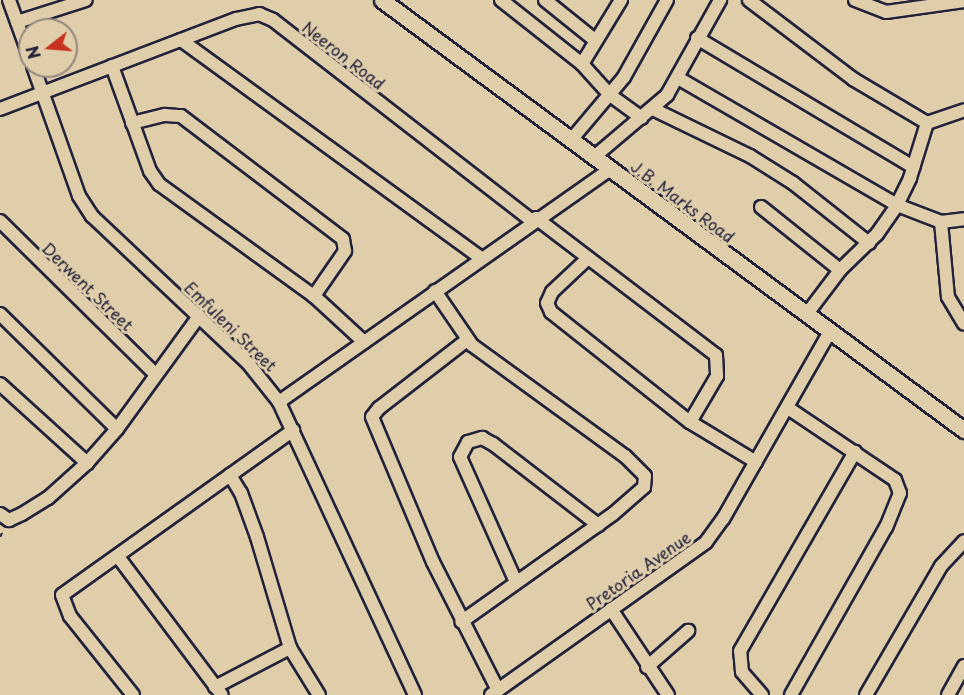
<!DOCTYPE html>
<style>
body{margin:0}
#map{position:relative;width:964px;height:695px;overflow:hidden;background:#e0ceab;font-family:"Playpen Sans",sans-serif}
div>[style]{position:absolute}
.path>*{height:2px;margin-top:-1px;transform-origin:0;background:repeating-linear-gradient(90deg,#22223b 0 4.5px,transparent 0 9px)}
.roads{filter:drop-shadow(2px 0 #22223b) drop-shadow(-2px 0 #22223b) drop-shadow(0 2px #22223b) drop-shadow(0 -2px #22223b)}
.minor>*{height:12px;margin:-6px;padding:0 6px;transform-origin:6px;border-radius:6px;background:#e0ceab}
.tertiary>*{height:15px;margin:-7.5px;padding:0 7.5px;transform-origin:7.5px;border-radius:7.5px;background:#e0ceab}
span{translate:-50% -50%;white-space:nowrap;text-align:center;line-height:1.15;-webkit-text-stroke:6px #e0ceab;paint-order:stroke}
.street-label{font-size:16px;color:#22223b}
.north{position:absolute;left:18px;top:18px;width:60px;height:60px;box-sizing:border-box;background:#e0ceab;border:2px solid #94897e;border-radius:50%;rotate:253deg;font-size:16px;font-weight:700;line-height:24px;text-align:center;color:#22223b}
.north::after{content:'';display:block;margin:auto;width:21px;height:27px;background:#c8321e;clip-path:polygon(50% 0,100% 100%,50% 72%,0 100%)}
</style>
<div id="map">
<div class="path">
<i style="left:0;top:537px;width:7px;rotate:-63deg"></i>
</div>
<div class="roads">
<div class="minor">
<i style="left:9px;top:0;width:62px;rotate:70.1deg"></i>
<i style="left:501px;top:0;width:103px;rotate:38.3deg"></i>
<i style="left:582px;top:64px;width:42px;rotate:47.9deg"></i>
<i style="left:610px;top:95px;width:39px;rotate:36deg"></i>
<i style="left:545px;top:0;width:65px;rotate:38.8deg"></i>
<i style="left:749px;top:0;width:131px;rotate:37.2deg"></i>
<i style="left:853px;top:79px;width:86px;rotate:30.7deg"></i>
<i style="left:855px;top:0;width:33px;rotate:21deg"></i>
<i style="left:886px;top:12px;width:79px;rotate:-8deg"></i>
<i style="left:17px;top:22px;width:72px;rotate:-17.7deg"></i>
<i style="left:697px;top:38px;width:252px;rotate:30.8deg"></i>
<i style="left:181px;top:40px;width:371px;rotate:36deg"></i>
<i style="left:582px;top:64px;width:75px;rotate:-58.6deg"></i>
<i style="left:33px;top:66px;width:138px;rotate:70.5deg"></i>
<i style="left:79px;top:196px;width:24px;rotate:57deg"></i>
<i style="left:92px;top:216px;width:214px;rotate:43.3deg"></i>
<i style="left:248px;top:363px;width:50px;rotate:51.5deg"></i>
<i style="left:279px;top:402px;width:323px;rotate:65.1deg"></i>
<i style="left:112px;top:66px;width:112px;rotate:70.1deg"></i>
<i style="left:150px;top:171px;width:16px;rotate:55deg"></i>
<i style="left:159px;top:184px;width:191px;rotate:35.9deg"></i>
<i style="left:314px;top:296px;width:68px;rotate:42.6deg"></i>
<i style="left:678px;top:78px;width:253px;rotate:30.1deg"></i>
<i style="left:897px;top:205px;width:47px;rotate:21.1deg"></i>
<i style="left:941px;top:222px;width:23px;rotate:-7deg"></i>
<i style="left:0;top:109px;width:253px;rotate:-20.9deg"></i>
<i style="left:236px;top:19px;width:24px;rotate:-12deg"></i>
<i style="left:259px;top:14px;width:15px;rotate:23deg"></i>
<i style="left:273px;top:20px;width:328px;rotate:37.8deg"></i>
<i style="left:653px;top:109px;width:108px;rotate:25.9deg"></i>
<i style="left:750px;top:156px;width:51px;rotate:32.1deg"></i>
<i style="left:793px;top:183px;width:97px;rotate:38.3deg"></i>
<i style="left:132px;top:123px;width:34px;rotate:-14deg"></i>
<i style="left:165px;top:115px;width:16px;rotate:4deg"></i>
<i style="left:181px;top:116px;width:203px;rotate:37.2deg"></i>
<i style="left:343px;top:239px;width:12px;rotate:81deg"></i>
<i style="left:345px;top:251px;width:55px;rotate:124.6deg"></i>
<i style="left:571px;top:140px;width:82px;rotate:-49.9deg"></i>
<i style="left:624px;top:77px;width:88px;rotate:-60.8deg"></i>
<i style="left:594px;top:157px;width:96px;rotate:-40.3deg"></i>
<i style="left:667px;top:95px;width:109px;rotate:-60.8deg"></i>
<i style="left:761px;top:207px;width:101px;rotate:38.6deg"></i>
<i style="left:536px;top:218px;width:226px;rotate:37.3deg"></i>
<i style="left:716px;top:355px;width:21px;rotate:87deg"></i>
<i style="left:717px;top:376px;width:53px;rotate:120.4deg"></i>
<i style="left:0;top:221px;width:218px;rotate:44.6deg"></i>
<i style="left:941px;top:222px;width:75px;rotate:84.7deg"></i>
<i style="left:948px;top:297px;width:31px;rotate:59deg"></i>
<i style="left:586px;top:260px;width:47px;rotate:136.7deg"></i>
<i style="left:552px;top:292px;width:12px;rotate:114deg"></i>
<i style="left:547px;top:303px;width:10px;rotate:66deg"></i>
<i style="left:551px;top:312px;width:177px;rotate:38.4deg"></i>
<i style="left:690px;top:422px;width:77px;rotate:31.2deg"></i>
<i style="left:435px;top:291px;width:65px;rotate:55.6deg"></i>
<i style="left:472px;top:345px;width:189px;rotate:36deg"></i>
<i style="left:625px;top:456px;width:28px;rotate:45deg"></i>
<i style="left:645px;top:476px;width:11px;rotate:95deg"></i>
<i style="left:644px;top:487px;width:41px;rotate:138.9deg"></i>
<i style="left:613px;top:514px;width:186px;rotate:144.6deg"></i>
<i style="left:0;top:314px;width:164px;rotate:44.5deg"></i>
<i style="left:806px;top:315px;width:56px;rotate:-52.9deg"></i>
<i style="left:840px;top:270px;width:52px;rotate:-44.2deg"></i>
<i style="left:877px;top:234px;width:35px;rotate:-55deg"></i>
<i style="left:897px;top:205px;width:30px;rotate:-64deg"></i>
<i style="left:910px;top:178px;width:58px;rotate:-72.8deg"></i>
<i style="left:927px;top:123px;width:39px;rotate:-19deg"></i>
<i style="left:467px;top:340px;width:111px;rotate:142.3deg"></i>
<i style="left:379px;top:408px;width:11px;rotate:128deg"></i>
<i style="left:372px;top:417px;width:157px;rotate:67.2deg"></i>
<i style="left:433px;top:562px;width:144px;rotate:63.1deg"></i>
<i style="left:0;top:384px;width:118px;rotate:42.2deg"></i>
<i style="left:279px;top:402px;width:405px;rotate:-35.1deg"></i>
<i style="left:788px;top:408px;width:129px;rotate:33.9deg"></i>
<i style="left:895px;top:480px;width:14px;rotate:69deg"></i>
<i style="left:900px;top:493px;width:37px;rotate:112deg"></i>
<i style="left:886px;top:527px;width:193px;rotate:119.5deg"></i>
<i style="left:230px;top:475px;width:21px;rotate:59deg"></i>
<i style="left:241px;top:493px;width:47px;rotate:70deg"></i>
<i style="left:257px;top:537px;width:116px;rotate:73.4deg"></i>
<i style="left:290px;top:648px;width:55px;rotate:58.3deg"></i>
<i style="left:0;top:514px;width:11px;rotate:34deg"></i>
<i style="left:9px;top:520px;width:14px;rotate:-25deg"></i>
<i style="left:22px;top:514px;width:31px;rotate:-32deg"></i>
<i style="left:48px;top:498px;width:52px;rotate:-41.9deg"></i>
<i style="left:87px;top:463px;width:45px;rotate:-48.6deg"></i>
<i style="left:117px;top:429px;width:140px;rotate:-54deg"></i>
<i style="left:119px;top:558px;width:171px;rotate:53.1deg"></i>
<i style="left:516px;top:582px;width:137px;rotate:-114.1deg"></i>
<i style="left:460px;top:457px;width:17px;rotate:-62deg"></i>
<i style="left:468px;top:442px;width:15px;rotate:-16deg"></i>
<i style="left:482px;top:438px;width:13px;rotate:29deg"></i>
<i style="left:493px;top:444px;width:133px;rotate:37.6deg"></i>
<i style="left:611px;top:609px;width:103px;rotate:56.5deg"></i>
<i style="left:647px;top:667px;width:55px;rotate:-41.3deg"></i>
<i style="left:215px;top:687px;width:85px;rotate:-27.5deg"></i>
<i style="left:133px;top:695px;width:101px;rotate:-128.6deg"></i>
<i style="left:70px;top:616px;width:22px;rotate:-111deg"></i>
<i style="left:62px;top:595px;width:284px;rotate:-35.5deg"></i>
<i style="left:491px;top:695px;width:264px;rotate:-35.4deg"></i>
<i style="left:706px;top:542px;width:29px;rotate:-54deg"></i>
<i style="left:723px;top:519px;width:214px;rotate:-60.3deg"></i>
<i style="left:762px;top:695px;width:30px;rotate:-131deg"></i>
<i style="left:742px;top:672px;width:21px;rotate:-95deg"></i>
<i style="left:740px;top:651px;width:230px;rotate:-60deg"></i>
<i style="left:866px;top:695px;width:149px;rotate:-59.8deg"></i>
<i style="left:941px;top:566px;width:34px;rotate:-47deg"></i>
<i style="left:948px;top:695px;width:33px;rotate:-61deg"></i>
</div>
<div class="tertiary">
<i style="left:382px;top:0;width:724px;rotate:36.46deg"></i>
</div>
</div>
<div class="street-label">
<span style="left:344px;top:55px;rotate:38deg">Neeron Road</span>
<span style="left:683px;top:201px;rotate:37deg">J.B. Marks Road</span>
<span style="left:88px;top:286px;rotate:44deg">Derwent Street</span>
<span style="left:231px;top:326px;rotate:44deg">Emfuleni Street</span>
<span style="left:638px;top:570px;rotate:-35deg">Pretoria Avenue</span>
</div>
<div class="north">N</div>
</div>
